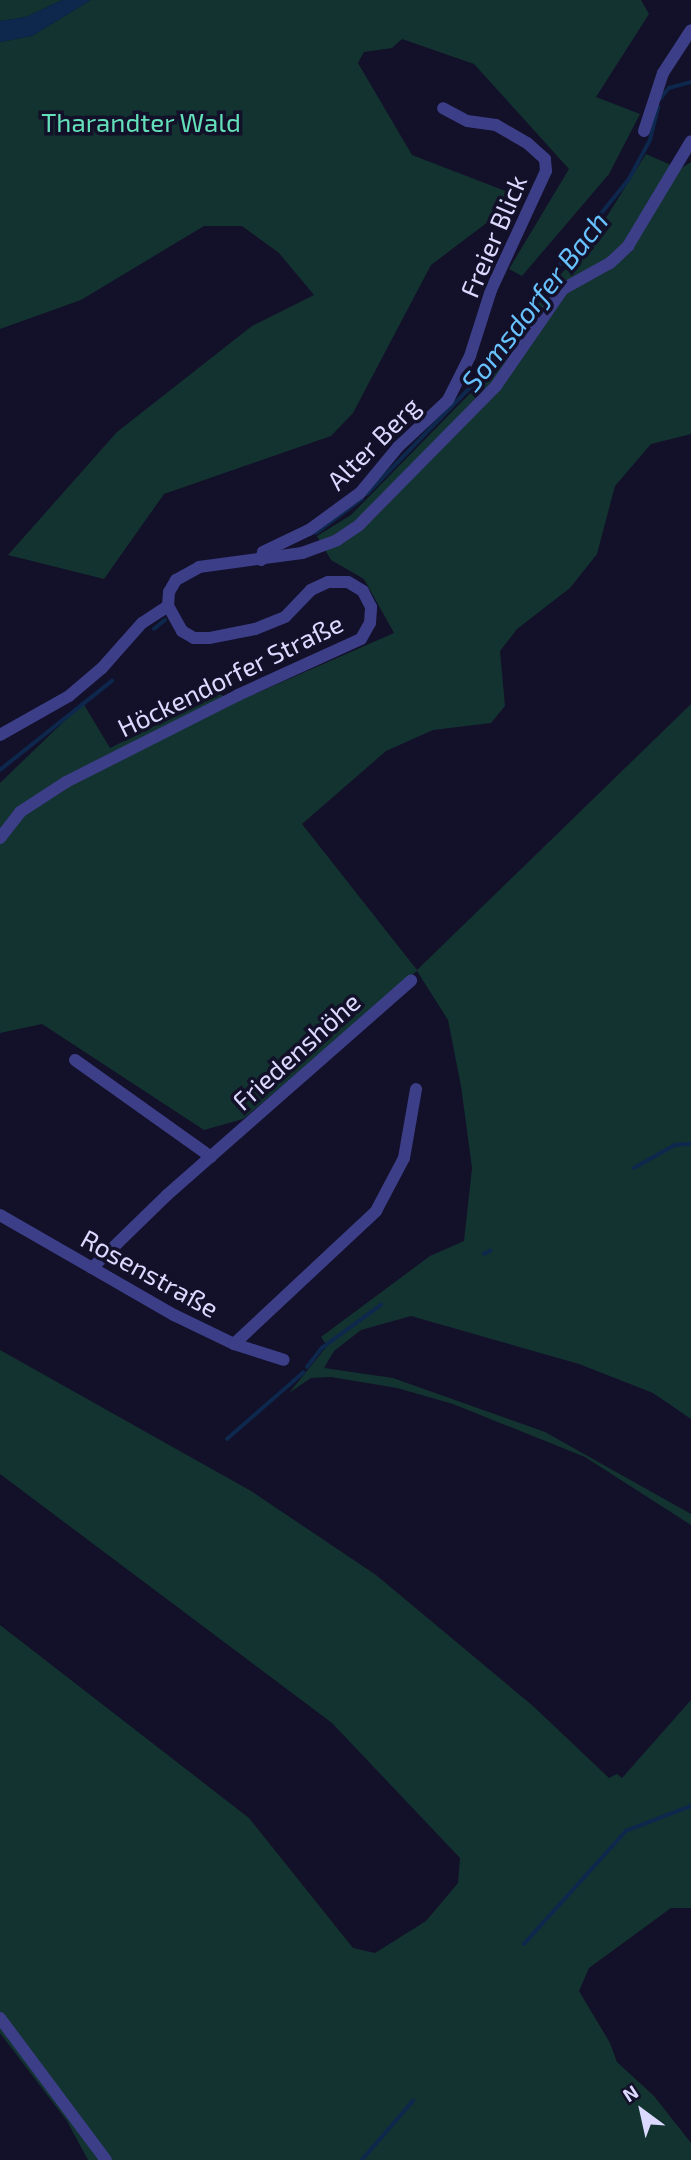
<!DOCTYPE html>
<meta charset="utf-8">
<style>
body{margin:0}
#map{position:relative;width:691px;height:2160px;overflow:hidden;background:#131029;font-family:"Exo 2",sans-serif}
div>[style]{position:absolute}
.green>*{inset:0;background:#133330}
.water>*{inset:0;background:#0d284c}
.stream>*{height:3.5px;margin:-1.75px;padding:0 1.75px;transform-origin:1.75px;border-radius:1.75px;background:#0d284c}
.minor>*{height:12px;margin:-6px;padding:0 6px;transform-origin:6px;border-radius:6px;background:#3c3e88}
span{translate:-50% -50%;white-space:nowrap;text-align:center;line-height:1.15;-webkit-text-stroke:7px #131029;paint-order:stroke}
.park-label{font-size:26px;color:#63e0b9}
.street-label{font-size:26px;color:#dbd9ff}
.water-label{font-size:28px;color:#67c2fe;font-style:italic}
.north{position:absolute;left:607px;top:2076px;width:70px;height:70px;-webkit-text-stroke:5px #131029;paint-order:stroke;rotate:327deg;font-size:19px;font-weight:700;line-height:28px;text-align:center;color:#dbd9ff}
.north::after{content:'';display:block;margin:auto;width:24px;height:32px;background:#dbd9ff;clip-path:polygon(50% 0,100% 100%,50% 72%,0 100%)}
</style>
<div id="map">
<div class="green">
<i style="clip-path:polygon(0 0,62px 0,26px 17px,0 21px)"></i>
<i style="clip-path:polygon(91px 0,641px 0,649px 14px,596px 97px,640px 114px,609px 174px,522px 276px,509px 269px,569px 169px,474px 64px,402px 39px,392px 48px,364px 52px,358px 63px,412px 155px,521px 197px,431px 265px,353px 413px,331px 436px,164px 494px,104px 579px,8px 555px,117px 432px,252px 326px,314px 295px,279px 253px,242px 226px,204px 226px,81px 300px,0 329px,0 42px,32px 36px)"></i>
<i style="clip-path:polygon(646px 154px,680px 169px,691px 162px,691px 434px,651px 444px,615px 486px,597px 554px,570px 588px,517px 629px,500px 651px,505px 706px,491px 723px,433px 730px,386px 751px,302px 824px,417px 970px,691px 704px,691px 1419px,653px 1393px,579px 1364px,411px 1316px,361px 1330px,334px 1351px,324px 1368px,393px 1378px,545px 1432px,691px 1514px,691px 1525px,585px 1457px,453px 1404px,397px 1388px,331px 1377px,311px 1378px,289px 1393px,327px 1346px,321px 1337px,430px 1256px,464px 1241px,472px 1168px,461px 1086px,448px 1020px,417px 971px,243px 1119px,204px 1130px,42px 1024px,0 1033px,0 783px,83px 703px,110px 748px,221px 693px,227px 706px,394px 633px,364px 579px,331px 560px,317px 536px,351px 515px,488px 375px,552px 284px,592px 240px)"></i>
<i style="clip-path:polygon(0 1350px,251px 1491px,376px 1575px,533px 1706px,609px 1778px,617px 1774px,622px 1778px,691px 1700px,691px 1908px,671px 1908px,589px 1968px,579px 1991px,610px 2043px,617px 2062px,654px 2096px,691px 2143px,691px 2160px,88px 2160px,67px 2121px,0 2033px,0 1625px,249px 1818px,353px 1948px,375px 1953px,426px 1921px,458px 1883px,460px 1858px,332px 1723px,0 1474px)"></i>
</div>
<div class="water">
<i style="clip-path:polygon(62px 0,91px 0,32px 36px,0 42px,0 21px,26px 17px)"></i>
</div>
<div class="stream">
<i style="left:660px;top:99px;width:14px;rotate:-51deg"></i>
<i style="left:669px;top:88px;width:23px;rotate:-15deg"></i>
<i style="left:367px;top:494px;width:171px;rotate:-45.9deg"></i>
<i style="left:486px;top:371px;width:98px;rotate:-56.6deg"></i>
<i style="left:540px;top:289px;width:141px;rotate:-51deg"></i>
<i style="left:629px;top:179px;width:44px;rotate:-61.7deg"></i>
<i style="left:650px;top:140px;width:34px;rotate:-76deg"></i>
<i style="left:316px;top:533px;width:57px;rotate:-36.5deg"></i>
<i style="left:154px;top:629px;width:14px;rotate:-39deg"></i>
<i style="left:0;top:770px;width:143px;rotate:-38.5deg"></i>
<i style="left:634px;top:1168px;width:47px;rotate:-29.3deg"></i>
<i style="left:675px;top:1145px;width:16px;rotate:-4deg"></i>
<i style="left:484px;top:1254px;width:7px;rotate:-27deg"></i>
<i style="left:307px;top:1367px;width:24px;rotate:-52deg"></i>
<i style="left:322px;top:1348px;width:73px;rotate:-36.1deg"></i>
<i style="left:227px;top:1439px;width:101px;rotate:-41deg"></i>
<i style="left:524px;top:1944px;width:152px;rotate:-47.9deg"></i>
<i style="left:626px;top:1831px;width:70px;rotate:-21deg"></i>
<i style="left:362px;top:2160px;width:78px;rotate:-49.2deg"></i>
</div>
<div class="minor">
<i style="left:644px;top:131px;width:61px;rotate:-71.9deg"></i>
<i style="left:663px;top:73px;width:51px;rotate:-56.9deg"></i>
<i style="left:261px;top:560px;width:8px;rotate:-76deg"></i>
<i style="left:263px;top:552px;width:51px;rotate:-25.6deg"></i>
<i style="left:309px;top:530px;width:63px;rotate:-36deg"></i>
<i style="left:360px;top:493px;width:60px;rotate:-50.4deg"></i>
<i style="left:398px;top:447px;width:69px;rotate:-43.2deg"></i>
<i style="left:448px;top:400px;width:49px;rotate:-63.4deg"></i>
<i style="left:470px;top:356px;width:69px;rotate:-72.3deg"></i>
<i style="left:491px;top:290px;width:131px;rotate:-65.2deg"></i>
<i style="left:546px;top:171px;width:12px;rotate:-95deg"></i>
<i style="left:545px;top:159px;width:24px;rotate:-138deg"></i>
<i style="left:527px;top:143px;width:36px;rotate:-150deg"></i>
<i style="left:496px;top:125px;width:29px;rotate:-172deg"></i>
<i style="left:467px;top:121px;width:27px;rotate:-152deg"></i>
<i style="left:0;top:735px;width:79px;rotate:-29.5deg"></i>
<i style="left:69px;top:696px;width:43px;rotate:-40.3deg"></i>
<i style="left:102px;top:668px;width:60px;rotate:-48.4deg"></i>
<i style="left:142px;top:623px;width:31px;rotate:-33deg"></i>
<i style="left:0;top:838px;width:33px;rotate:-52deg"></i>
<i style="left:20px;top:812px;width:55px;rotate:-33.1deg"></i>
<i style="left:66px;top:782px;width:193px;rotate:-26.8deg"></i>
<i style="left:238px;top:695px;width:135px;rotate:-24.5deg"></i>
<i style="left:361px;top:639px;width:18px;rotate:-61deg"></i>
<i style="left:370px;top:623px;width:16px;rotate:-86deg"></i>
<i style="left:371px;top:607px;width:18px;rotate:-117deg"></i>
<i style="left:363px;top:591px;width:17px;rotate:-149deg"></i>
<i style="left:348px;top:582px;width:20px;rotate:180deg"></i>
<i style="left:328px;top:582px;width:19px;rotate:155deg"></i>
<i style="left:311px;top:590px;width:37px;rotate:134deg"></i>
<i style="left:285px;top:617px;width:32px;rotate:158deg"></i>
<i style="left:255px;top:629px;width:47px;rotate:168.9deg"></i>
<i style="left:209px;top:638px;width:15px;rotate:180deg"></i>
<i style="left:194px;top:638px;width:14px;rotate:-150deg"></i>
<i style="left:182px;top:631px;width:29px;rotate:-119deg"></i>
<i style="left:168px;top:606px;width:14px;rotate:-86deg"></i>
<i style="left:169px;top:592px;width:14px;rotate:-60deg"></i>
<i style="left:176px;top:580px;width:26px;rotate:-29deg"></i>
<i style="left:199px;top:567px;width:104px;rotate:-7.7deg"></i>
<i style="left:302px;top:553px;width:37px;rotate:-20deg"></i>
<i style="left:337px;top:540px;width:27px;rotate:-34deg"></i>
<i style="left:359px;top:525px;width:195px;rotate:-45.4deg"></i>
<i style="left:496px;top:386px;width:118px;rotate:-55.4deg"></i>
<i style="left:563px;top:289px;width:54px;rotate:-29deg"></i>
<i style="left:610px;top:263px;width:25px;rotate:-43deg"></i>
<i style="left:628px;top:246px;width:122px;rotate:-59deg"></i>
<i style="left:75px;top:1060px;width:167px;rotate:35.5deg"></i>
<i style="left:0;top:1215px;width:201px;rotate:29.9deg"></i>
<i style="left:174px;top:1315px;width:67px;rotate:25.8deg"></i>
<i style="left:234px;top:1344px;width:52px;rotate:17.7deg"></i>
<i style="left:92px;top:1268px;width:105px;rotate:-44.2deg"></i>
<i style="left:167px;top:1195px;width:325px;rotate:-41.3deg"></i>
<i style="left:234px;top:1344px;width:195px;rotate:-43.1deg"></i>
<i style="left:376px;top:1211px;width:60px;rotate:-62.2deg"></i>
<i style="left:404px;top:1158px;width:70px;rotate:-80.1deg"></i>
<i style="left:0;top:2018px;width:177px;rotate:53.3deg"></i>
</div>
<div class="park-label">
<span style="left:141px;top:122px">Tharandter Wald</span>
</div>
<div class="street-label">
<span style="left:493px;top:236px;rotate:-67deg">Freier Blick</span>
<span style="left:373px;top:443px;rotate:-45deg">Alter Berg</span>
<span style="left:230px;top:675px;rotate:-26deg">Höckendorfer Straße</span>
<span style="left:296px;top:1051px;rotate:-42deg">Friedenshöhe</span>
<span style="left:150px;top:1273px;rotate:29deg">Rosenstraße</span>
</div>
<div class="water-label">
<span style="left:534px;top:301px;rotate:-52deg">Somsdorfer Bach</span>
</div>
<div class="north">N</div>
</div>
